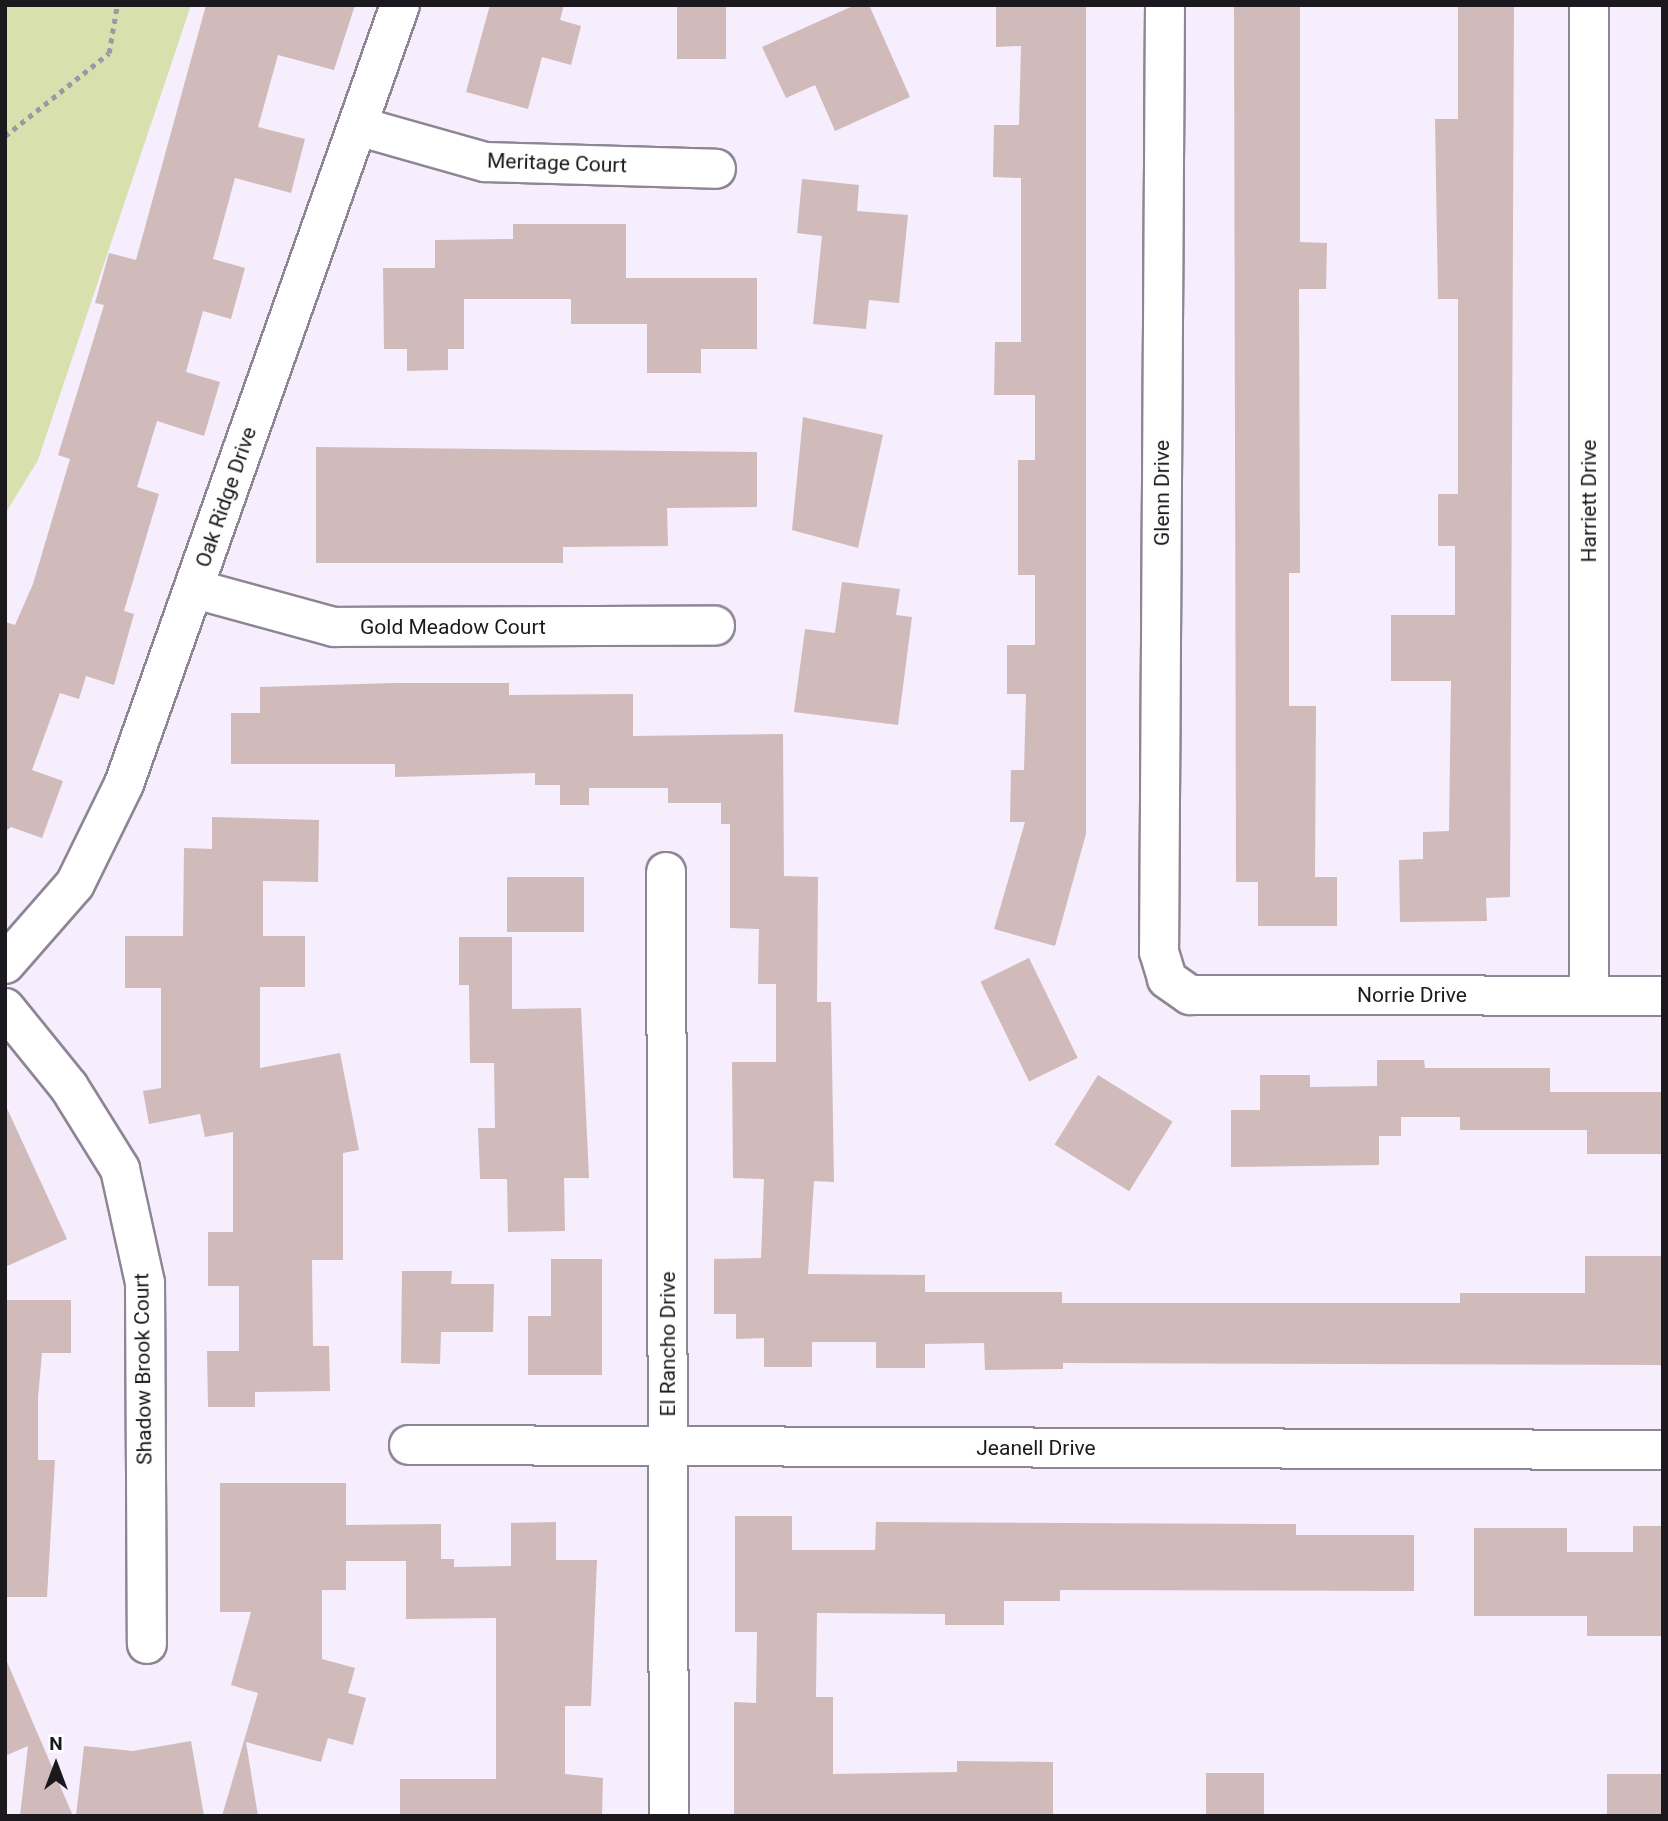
<!DOCTYPE html>
<style>
body{margin:0}
#map{position:relative;width:1668px;height:1821px;overflow:hidden;background:#f6edfd;font-family:Roboto,sans-serif}
div>[style]{position:absolute}
.green>*{inset:0;background:#d8e0ae}
.building>*{inset:0;background:#d0bbba;transform-origin:0 0}
.path>*{height:4.5px;margin-top:-2.25px;transform-origin:0;background:repeating-linear-gradient(90deg,#9f98a4 0 5px,transparent 0 10px)}
.roads{filter:drop-shadow(2px 0 #8e8695) drop-shadow(-2px 0 #8e8695) drop-shadow(0 2px #8e8695) drop-shadow(0 -2px #8e8695)}
.minor>*{height:38px;margin:-19px;padding:0 19px;transform-origin:19px;border-radius:19px;background:#fff}
.tertiary>*{height:38px;margin:-19px;padding:0 19px;transform-origin:19px;border-radius:19px;background:#fff}
span{translate:-50% -50%;white-space:nowrap;text-align:center;line-height:1.15;-webkit-text-stroke:5px #fefefe;paint-order:stroke}
.street-label{font-size:21px;color:#1c191e}
.frame{position:absolute;inset:0;border:7px solid #1c191e;pointer-events:none}
.north{position:absolute;left:21px;top:1730px;width:70px;height:70px;-webkit-text-stroke:5px #fefefe;paint-order:stroke;rotate:0deg;font-size:19px;font-weight:700;line-height:28px;text-align:center;color:#1c191e}
.north::after{content:'';display:block;margin:auto;width:24px;height:32px;background:#1c191e;clip-path:polygon(50% 0,100% 100%,50% 72%,0 100%)}
</style>
<div id="map">
<div class="green">
<i style="clip-path:polygon(5px 5px,191px 5px,38px 460px,5px 514px)"></i>
</div>
<div class="building">
<i style="clip-path:polygon(206px 5px,355px 5px,334px 70px,278px 55px,258px 127px,305px 139px,291px 193px,235px 178px,213px 259px,245px 268px,231px 319px,203px 311px,186px 372px,220px 382px,204px 436px,157px 421px,137px 487px,159px 494px,124px 611px,134px 614px,114px 685px,86px 676px,79px 699px,60px 693px,32px 770px,63px 781px,42px 838px,11px 827px,5px 832px,5px 622px,15px 625px,33px 584px,70px 459px,58px 455px,104px 305px,95px 303px,109px 253px,136px 260px)"></i>
<i style="clip-path:polygon(490px 5px,564px 5px,560px 20px,581px 26px,571px 65px,542px 57px,528px 109px,466px 92px)"></i>
<i style="left:677px;top:5px;width:49px;height:54px"></i>
<i style="clip-path:polygon(855px 5px,869px 5px,910px 97px,835px 131px,815px 85px,786px 98px,762px 47px)"></i>
<i style="clip-path:polygon(996px 5px,1086px 5px,1086px 834px,1055px 946px,994px 929px,1025px 822px,1010px 822px,1011px 770px,1024px 770px,1026px 694px,1007px 694px,1007px 645px,1035px 645px,1035px 575px,1018px 575px,1018px 460px,1035px 460px,1035px 395px,994px 395px,995px 342px,1021px 342px,1021px 178px,993px 177px,994px 125px,1019px 125px,1021px 46px,996px 47px)"></i>
<i style="clip-path:polygon(1234px 5px,1300px 5px,1300px 242px,1327px 243px,1326px 289px,1299px 289px,1300px 573px,1289px 573px,1289px 706px,1316px 706px,1315px 877px,1337px 877px,1337px 926px,1258px 926px,1258px 882px,1236px 882px)"></i>
<i style="clip-path:polygon(1458px 5px,1514px 5px,1510px 897px,1486px 898px,1487px 921px,1400px 922px,1399px 860px,1423px 859px,1423px 832px,1449px 831px,1451px 681px,1391px 681px,1391px 615px,1455px 615px,1455px 546px,1438px 546px,1438px 494px,1458px 494px,1458px 299px,1438px 299px,1435px 119px,1458px 119px)"></i>
<i style="clip-path:polygon(802px 179px,859px 185px,857px 211px,908px 215px,899px 303px,869px 300px,866px 329px,813px 324px,822px 236px,797px 233px)"></i>
<i style="clip-path:polygon(513px 224px,626px 224px,626px 278px,757px 278px,757px 349px,701px 349px,701px 373px,647px 373px,647px 324px,571px 324px,571px 299px,464px 299px,464px 349px,448px 349px,448px 370px,407px 371px,407px 349px,384px 349px,383px 268px,435px 268px,435px 240px,513px 239px)"></i>
<i style="clip-path:polygon(803px 417px,883px 435px,858px 548px,792px 530px)"></i>
<i style="clip-path:polygon(316px 447px,757px 452px,757px 507px,667px 508px,668px 546px,563px 547px,563px 563px,316px 563px)"></i>
<i style="clip-path:polygon(842px 582px,900px 589px,896px 615px,912px 617px,898px 725px,794px 712px,805px 629px,835px 633px)"></i>
<i style="clip-path:polygon(395px 683px,509px 683px,509px 695px,633px 694px,633px 736px,783px 734px,784px 876px,818px 877px,817px 1002px,831px 1002px,834px 1182px,814px 1181px,808px 1274px,925px 1275px,925px 1292px,1062px 1292px,1062px 1303px,1460px 1303px,1460px 1293px,1585px 1293px,1585px 1256px,1663px 1256px,1663px 1365px,1063px 1363px,1063px 1369px,985px 1370px,984px 1343px,925px 1344px,925px 1368px,876px 1368px,876px 1342px,812px 1342px,812px 1367px,764px 1367px,764px 1338px,736px 1339px,736px 1314px,714px 1314px,714px 1259px,761px 1258px,764px 1179px,733px 1178px,732px 1062px,776px 1062px,776px 984px,758px 984px,759px 929px,730px 928px,730px 824px,721px 824px,721px 803px,668px 803px,668px 788px,589px 788px,589px 805px,560px 805px,560px 785px,535px 785px,535px 773px,395px 777px,395px 764px,231px 764px,231px 713px,260px 713px,260px 687px)"></i>
<i style="clip-path:polygon(212px 817px,319px 820px,318px 882px,263px 881px,263px 936px,305px 936px,305px 987px,260px 987px,260px 1068px,340px 1053px,359px 1150px,343px 1153px,343px 1260px,312px 1260px,313px 1346px,329px 1346px,330px 1391px,255px 1392px,255px 1407px,208px 1407px,207px 1351px,239px 1351px,239px 1286px,208px 1286px,208px 1232px,233px 1232px,233px 1132px,205px 1137px,200px 1114px,149px 1124px,143px 1091px,161px 1088px,161px 988px,125px 988px,125px 936px,183px 936px,184px 848px,212px 849px)"></i>
<i style="left:507px;top:877px;width:77px;height:55px"></i>
<i style="clip-path:polygon(459px 937px,512px 937px,512px 1009px,581px 1008px,589px 1178px,564px 1178px,565px 1231px,508px 1232px,507px 1179px,480px 1179px,478px 1128px,495px 1128px,494px 1063px,470px 1063px,469px 985px,459px 985px)"></i>
<i style="left:1029px;top:958px;width:111px;height:54px;rotate:64deg"></i>
<i style="clip-path:polygon(1377px 1060px,1424px 1060px,1425px 1068px,1550px 1068px,1550px 1092px,1663px 1092px,1663px 1154px,1587px 1154px,1587px 1130px,1460px 1130px,1460px 1117px,1401px 1117px,1401px 1136px,1379px 1136px,1379px 1165px,1231px 1167px,1231px 1110px,1260px 1110px,1260px 1075px,1310px 1075px,1310px 1087px,1377px 1086px)"></i>
<i style="left:1098px;top:1075px;width:88px;height:82px;rotate:32deg"></i>
<i style="clip-path:polygon(5px 1104px,67px 1239px,5px 1267px)"></i>
<i style="clip-path:polygon(551px 1259px,602px 1259px,602px 1375px,528px 1375px,528px 1316px,551px 1316px)"></i>
<i style="clip-path:polygon(402px 1271px,452px 1271px,451px 1284px,494px 1284px,493px 1332px,441px 1332px,440px 1364px,401px 1363px)"></i>
<i style="clip-path:polygon(5px 1300px,71px 1300px,71px 1353px,42px 1353px,38px 1398px,38px 1460px,55px 1460px,47px 1597px,5px 1597px)"></i>
<i style="clip-path:polygon(220px 1483px,346px 1483px,346px 1525px,441px 1524px,441px 1559px,454px 1559px,454px 1567px,511px 1566px,511px 1523px,556px 1522px,556px 1560px,597px 1560px,591px 1706px,565px 1706px,565px 1774px,603px 1778px,602px 1816px,400px 1816px,400px 1779px,496px 1779px,496px 1618px,406px 1619px,406px 1561px,346px 1561px,346px 1590px,322px 1590px,322px 1659px,355px 1668px,348px 1693px,366px 1698px,353px 1745px,328px 1738px,321px 1762px,246px 1742px,258px 1816px,222px 1816px,258px 1693px,231px 1685px,251px 1612px,220px 1612px)"></i>
<i style="clip-path:polygon(735px 1516px,792px 1516px,792px 1550px,875px 1550px,876px 1522px,1296px 1524px,1296px 1535px,1414px 1535px,1414px 1591px,1060px 1590px,1060px 1601px,1004px 1601px,1004px 1625px,945px 1625px,945px 1614px,817px 1613px,816px 1697px,833px 1697px,833px 1774px,957px 1772px,957px 1761px,1053px 1762px,1053px 1816px,734px 1816px,734px 1702px,756px 1703px,757px 1632px,735px 1632px)"></i>
<i style="clip-path:polygon(1633px 1526px,1663px 1526px,1663px 1636px,1587px 1636px,1587px 1616px,1474px 1616px,1474px 1528px,1567px 1528px,1567px 1552px,1633px 1552px)"></i>
<i style="clip-path:polygon(5px 1657px,31px 1718px,73px 1816px,20px 1816px,28px 1746px,5px 1756px)"></i>
<i style="clip-path:polygon(191px 1741px,204px 1816px,76px 1816px,84px 1746px,133px 1751px)"></i>
<i style="left:1206px;top:1773px;width:58px;height:43px"></i>
<i style="left:1607px;top:1774px;width:56px;height:42px"></i>
</div>
<div class="path">
<i style="left:5px;top:136px;width:133px;rotate:-38.6deg"></i>
<i style="left:109px;top:53px;width:49px;rotate:-80.5deg"></i>
</div>
<div class="roads">
<div class="minor">
<i style="left:1165px;top:5px;width:947px;rotate:90.36deg"></i>
<i style="left:1159px;top:952px;width:28px;rotate:73deg"></i>
<i style="left:1167px;top:979px;width:28px;rotate:35deg"></i>
<i style="left:1190px;top:995px;width:473px;rotate:0.1deg"></i>
<i style="left:1589px;top:5px;width:991px;rotate:90deg"></i>
<i style="left:361px;top:127px;width:129px;rotate:15.8deg"></i>
<i style="left:485px;top:162px;width:231px;rotate:1.7deg"></i>
<i style="left:195px;top:589px;width:144px;rotate:15.3deg"></i>
<i style="left:334px;top:627px;width:381px;rotate:-0.2deg"></i>
<i style="left:666px;top:872px;width:944px;rotate:89.82deg"></i>
<i style="left:5px;top:1008px;width:102px;rotate:51deg"></i>
<i style="left:69px;top:1087px;width:97px;rotate:58.1deg"></i>
<i style="left:120px;top:1169px;width:117px;rotate:77.6deg"></i>
<i style="left:145px;top:1283px;width:361px;rotate:89.7deg"></i>
<i style="left:409px;top:1445px;width:1254px;rotate:0.23deg"></i>
</div>
<div class="tertiary">
<i style="left:5px;top:964px;width:106px;rotate:-48.8deg"></i>
<i style="left:75px;top:884px;width:111px;rotate:-63.9deg"></i>
<i style="left:124px;top:784px;width:826px;rotate:-70.49deg"></i>
</div>
</div>
<div class="street-label">
<span style="left:557px;top:163px;rotate:2deg">Meritage Court</span>
<span style="left:1162px;top:493px;rotate:-90deg">Glenn Drive</span>
<span style="left:226px;top:497px;rotate:-71deg">Oak Ridge Drive</span>
<span style="left:1589px;top:501px;rotate:-90deg">Harriett Drive</span>
<span style="left:453px;top:627px">Gold Meadow Court</span>
<span style="left:1412px;top:995px">Norrie Drive</span>
<span style="left:668px;top:1344px;rotate:-90deg">El Rancho Drive</span>
<span style="left:143px;top:1369px;rotate:-91deg">Shadow Brook Court</span>
<span style="left:1036px;top:1448px">Jeanell Drive</span>
</div>
<div class="frame"></div>
<div class="north">N</div>
</div>
